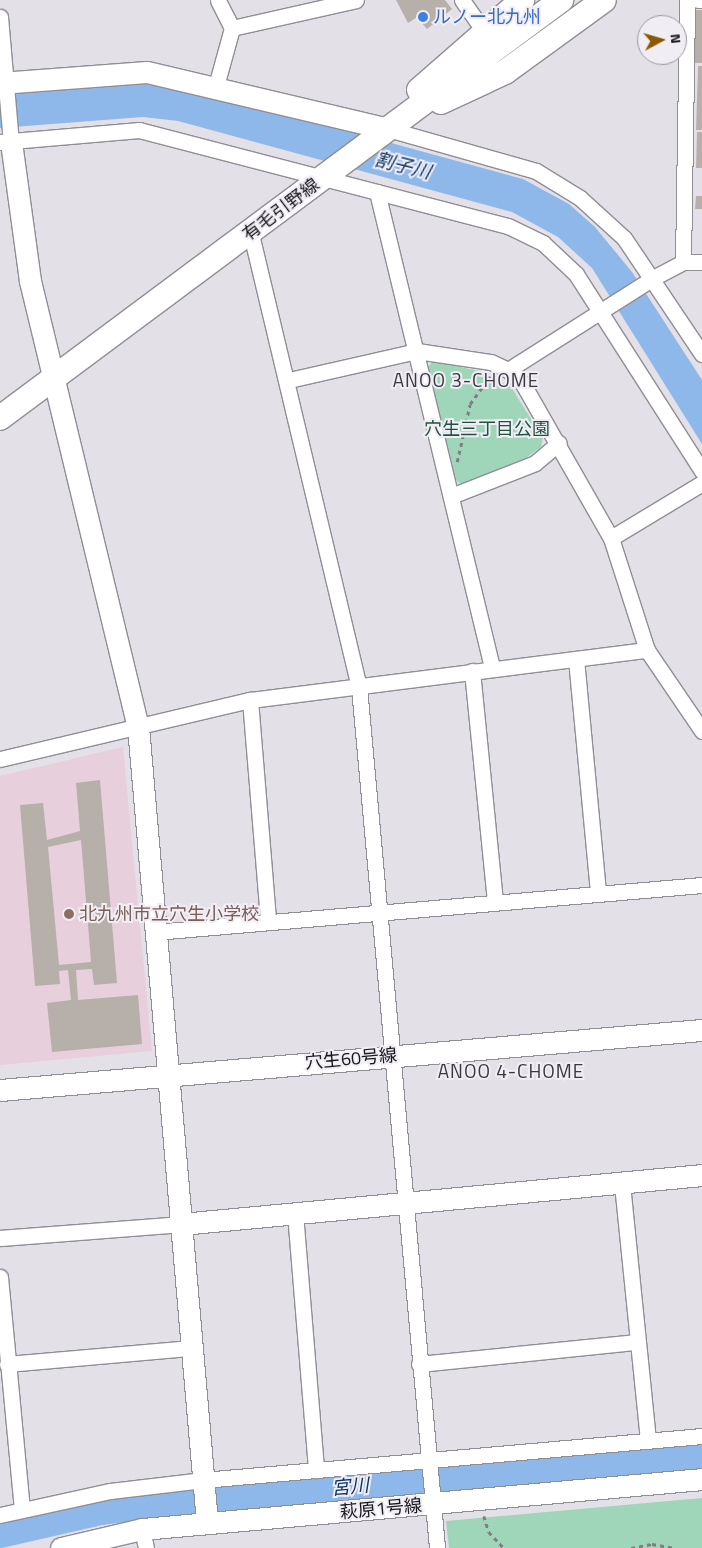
<!DOCTYPE html>
<meta charset="utf-8">
<style>
body{margin:0}
#map{position:relative;width:702px;height:1548px;overflow:hidden;background:#e3e0e8;font-family:"Titillium Web","Noto Sans JP",sans-serif}
div>[style]{position:absolute}
.education>*{inset:0;background:#e7d0dc}
.green>*{inset:0;background:#9fd5b8}
.water>*{inset:0;background:#8eb8ea}
.river>*{height:28px;margin:-14px;padding:0 14px;transform-origin:14px;border-radius:14px;background:#8eb8ea}
.building>*{inset:0;background:#b7afaa;transform-origin:0 0}
.path>*{height:2.5px;margin-top:-1.25px;transform-origin:0;background:repeating-linear-gradient(90deg,#807e83 0 4px,transparent 0 8px)}
.roads{filter:drop-shadow(1px 0 #908e95) drop-shadow(-1px 0 #908e95) drop-shadow(0 1px #908e95) drop-shadow(0 -1px #908e95)}
.street>*{height:15px;margin:-7.5px;padding:0 7.5px;transform-origin:7.5px;border-radius:7.5px;background:#fff}
.secondary>*{height:21px;margin:-10.5px;padding:0 10.5px;transform-origin:10.5px;border-radius:10.5px;background:#fff}
.primary>*{height:24px;margin:-12px;padding:0 12px;transform-origin:12px;border-radius:12px;background:#fff}
.dots>*{width:14px;height:14px;translate:-50% -50%;box-sizing:border-box;border:2px solid #f0edf5;border-radius:50%}
span{translate:-50% -50%;white-space:nowrap;text-align:center;line-height:1.15;-webkit-text-stroke:4px #f0edf5;paint-order:stroke}
.shop-label{font-size:18px;color:#366cbe}
.left{translate:0 -50%;text-align:left}
.street-label{font-size:18px;color:#181719}
.park-label{font-size:18px;color:#1f533c}
.education-label{font-size:18px;color:#785e54}
.water-label{font-size:19px;color:#0a3664;font-style:italic}
.neighbourhood-label{font-size:19px;color:#3a373e;letter-spacing:1px}
.north{position:absolute;left:637px;top:15px;width:50px;height:50px;box-sizing:border-box;background:#f0edf5;border:1px solid #9a979d;border-radius:50%;rotate:84deg;font-size:14px;font-weight:700;line-height:20px;text-align:center;color:#181719}
.north::after{content:'';display:block;margin:auto;width:18px;height:22px;background:#8b5902;clip-path:polygon(50% 0,100% 100%,50% 72%,0 100%)}
</style>
<div id="map">
<div class="education">
<i style="clip-path:polygon(123px 747px,152px 1051px,0 1065px,0 776px)"></i>
</div>
<div class="green">
<i style="clip-path:polygon(433px 361px,479px 371px,511px 387px,543px 438px,541px 447px,515px 466px,463px 486px,456px 480px,428px 367px)"></i>
<i style="clip-path:polygon(702px 1498px,702px 1548px,449px 1548px,446px 1521px)"></i>
</div>
<div class="water">
<i style="clip-path:polygon(149px 84px,340px 129px,523px 179px,569px 204px,595px 227px,632px 272px,702px 380px,702px 444px,592px 268px,558px 237px,512px 212px,178px 121px,143px 117px,0 128px,0 95px)"></i>
</div>
<div class="river">
<i style="left:0;top:1534px;width:104px;rotate:-12.8deg"></i>
<i style="left:101px;top:1511px;width:87px;rotate:-7.3deg"></i>
<i style="left:187px;top:1500px;width:517px;rotate:-4.88deg"></i>
</div>
<div class="building">
<i style="clip-path:polygon(396px 0,445px 0,452px 9px,427px 29px,417px 17px,408px 23px)"></i>
<i style="left:702px;top:10px;width:53px;height:8px;rotate:90deg"></i>
<i style="clip-path:polygon(698px 66px,702px 66px,702px 130px,696px 130px)"></i>
<i style="clip-path:polygon(697px 132px,702px 132px,702px 168px,696px 168px)"></i>
<i style="clip-path:polygon(696px 196px,702px 196px,702px 209px,695px 209px)"></i>
<i style="clip-path:polygon(evenodd,100px 780px,117px 983px,94px 985px,92px 969px,76px 970px,78px 1000px,138px 995px,142px 1044px,52px 1052px,47px 1003px,71px 1000px,68px 970px,59px 971px,60px 984px,35px 986px,20px 805px,43px 803px,47px 840px,80px 831px,76px 783px,100px 780px,81px 840px,91px 962px,59px 965px,48px 847px,81px 840px)"></i>
</div>
<div class="path">
<i style="left:457px;top:462px;width:59px;rotate:-77.4deg"></i>
<i style="left:470px;top:404px;width:34px;rotate:-54deg"></i>
<i style="left:484px;top:1516px;width:17px;rotate:73deg"></i>
<i style="left:489px;top:1532px;width:22px;rotate:47deg"></i>
<i style="left:631px;top:1548px;width:21px;rotate:-11deg"></i>
<i style="left:652px;top:1544px;width:22px;rotate:10deg"></i>
</div>
<div class="roads">
<div class="street">
<i style="left:462px;top:0;width:37px;rotate:55deg"></i>
<i style="left:698px;top:0;width:4px"></i>
<i style="left:0;top:17px;width:125px;rotate:85deg"></i>
<i style="left:232px;top:28px;width:127px;rotate:-12.7deg"></i>
<i style="left:216px;top:86px;width:60px;rotate:-74.6deg"></i>
<i style="left:232px;top:28px;width:31px;rotate:-117deg"></i>
<i style="left:388px;top:129px;width:154px;rotate:15.8deg"></i>
<i style="left:536px;top:171px;width:52px;rotate:31.5deg"></i>
<i style="left:580px;top:198px;width:59px;rotate:42.3deg"></i>
<i style="left:624px;top:238px;width:140px;rotate:56.1deg"></i>
<i style="left:0;top:142px;width:140px;rotate:-4.9deg"></i>
<i style="left:139px;top:130px;width:381px;rotate:14.6deg"></i>
<i style="left:508px;top:226px;width:39px;rotate:26deg"></i>
<i style="left:543px;top:243px;width:45px;rotate:43.2deg"></i>
<i style="left:576px;top:274px;width:234px;rotate:57.4deg"></i>
<i style="left:377px;top:192px;width:490px;rotate:76.4deg"></i>
<i style="left:251px;top:234px;width:466px;rotate:76.6deg"></i>
<i style="left:359px;top:687px;width:865px;rotate:84.82deg"></i>
<i style="left:683px;top:262px;width:262px;rotate:-89.1deg"></i>
<i style="left:508px;top:370px;width:172px;rotate:-32.4deg"></i>
<i style="left:653px;top:278px;width:34px;rotate:-28deg"></i>
<i style="left:683px;top:262px;width:19px"></i>
<i style="left:289px;top:380px;width:131px;rotate:-12.8deg"></i>
<i style="left:417px;top:351px;width:75px;rotate:8.5deg"></i>
<i style="left:491px;top:362px;width:19px;rotate:25deg"></i>
<i style="left:508px;top:370px;width:21px;rotate:43deg"></i>
<i style="left:523px;top:384px;width:177px;rotate:60.3deg"></i>
<i style="left:611px;top:538px;width:118px;rotate:72.2deg"></i>
<i style="left:647px;top:650px;width:98px;rotate:55.8deg"></i>
<i style="left:451px;top:496px;width:90px;rotate:-21.4deg"></i>
<i style="left:535px;top:463px;width:31px;rotate:-40deg"></i>
<i style="left:611px;top:538px;width:106px;rotate:-31.1deg"></i>
<i style="left:576px;top:659px;width:233px;rotate:84.6deg"></i>
<i style="left:472px;top:671px;width:230px;rotate:84.3deg"></i>
<i style="left:250px;top:700px;width:222px;rotate:85.3deg"></i>
<i style="left:0;top:759px;width:257px;rotate:-13.3deg"></i>
<i style="left:250px;top:700px;width:400px;rotate:-7.2deg"></i>
<i style="left:155px;top:932px;width:549px;rotate:-4.91deg"></i>
<i style="left:622px;top:1184px;width:258px;rotate:84.2deg"></i>
<i style="left:295px;top:1213px;width:258px;rotate:85.3deg"></i>
<i style="left:0;top:1238px;width:182px;rotate:-4.4deg"></i>
<i style="left:0;top:1277px;width:232px;rotate:84.6deg"></i>
<i style="left:7px;top:1364px;width:185px;rotate:-5deg"></i>
<i style="left:419px;top:1364px;width:219px;rotate:-5.8deg"></i>
<i style="left:0;top:1515px;width:113px;rotate:-12.3deg"></i>
<i style="left:110px;top:1491px;width:94px;rotate:-6.7deg"></i>
<i style="left:203px;top:1480px;width:501px;rotate:-5.04deg"></i>
<i style="left:142px;top:1529px;width:19px;rotate:78deg"></i>
</div>
<div class="secondary">
<i style="left:0;top:83px;width:147px;rotate:-4.3deg"></i>
<i style="left:147px;top:72px;width:248px;rotate:13.3deg"></i>
<i style="left:11px;top:142px;width:140px;rotate:82.2deg"></i>
<i style="left:30px;top:281px;width:459px;rotate:76.4deg"></i>
<i style="left:138px;top:727px;width:798px;rotate:85.04deg"></i>
<i style="left:0;top:1090px;width:705px;rotate:-4.89deg"></i>
<i style="left:181px;top:1224px;width:523px;rotate:-5.37deg"></i>
<i style="left:61px;top:1548px;width:83px;rotate:-13.2deg"></i>
<i style="left:142px;top:1529px;width:562px;rotate:-5.1deg"></i>
</div>
<div class="primary">
<i style="left:419px;top:90px;width:137px;rotate:-41.1deg"></i>
<i style="left:441px;top:102px;width:71px;rotate:-25.1deg"></i>
<i style="left:505px;top:72px;width:122px;rotate:-36deg"></i>
<i style="left:0;top:418px;width:700px;rotate:-36.69deg"></i>
</div>
</div>
<div class="dots">
<i style="left:423px;top:17px;background:#3f7fe0"></i>
<i style="left:69px;top:914px;background:#8d6e63"></i>
</div>
<div class="shop-label">
<span class="left" style="left:433px;top:17px">ルノー北九州</span>
</div>
<div class="street-label">
<span style="left:281px;top:210px;rotate:-37deg">有毛引野線</span>
<span style="left:351px;top:1059px;rotate:-5deg">穴生60号線</span>
<span style="left:381px;top:1509px;rotate:-5deg">萩原1号線</span>
</div>
<div class="park-label">
<span style="left:487px;top:429px">穴生三丁目公園</span>
</div>
<div class="education-label">
<span class="left" style="left:79px;top:914px">北九州市立穴生小学校</span>
</div>
<div class="water-label">
<span style="left:403px;top:165px;rotate:14deg">割子川</span>
<span style="left:350px;top:1486px;rotate:-5deg">宮川</span>
</div>
<div class="neighbourhood-label">
<span style="left:466px;top:380px">ANOO 3-CHOME</span>
<span style="left:511px;top:1071px">ANOO 4-CHOME</span>
</div>
<div class="north">N</div>
</div>
